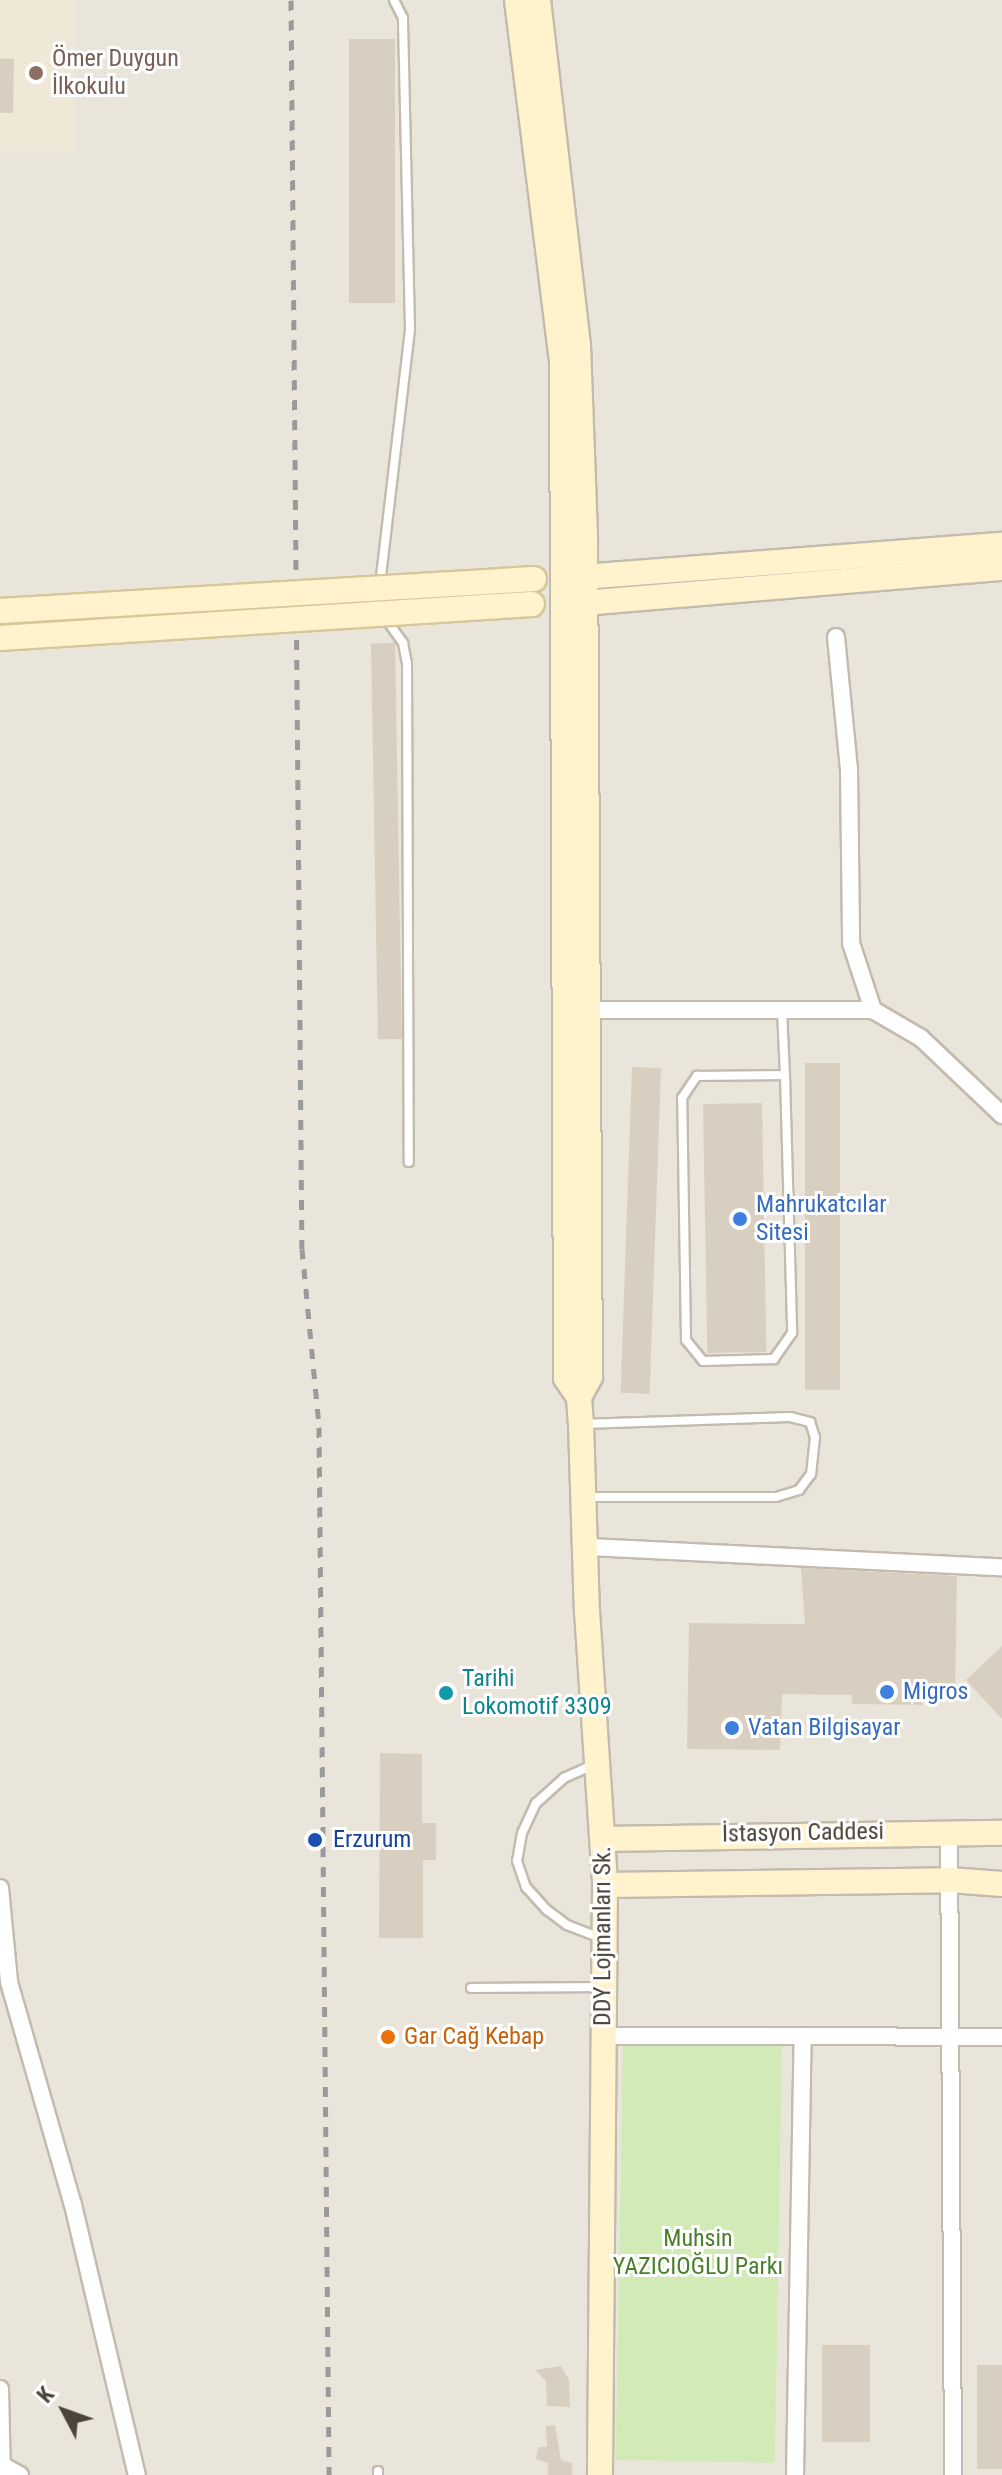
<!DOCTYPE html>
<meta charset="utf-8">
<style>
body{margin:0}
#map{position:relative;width:1002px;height:2475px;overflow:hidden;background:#f6f3ec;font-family:"Roboto Condensed",sans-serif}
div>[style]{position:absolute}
.residential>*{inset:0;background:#eae5da;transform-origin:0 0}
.education>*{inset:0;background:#efe8d6;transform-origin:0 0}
.green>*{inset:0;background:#d2eab5;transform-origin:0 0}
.building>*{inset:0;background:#d8cfc1;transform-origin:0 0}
.roads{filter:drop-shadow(2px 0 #c2bbae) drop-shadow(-2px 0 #c2bbae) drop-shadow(0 2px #c2bbae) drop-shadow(0 -2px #c2bbae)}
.lane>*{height:8px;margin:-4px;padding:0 4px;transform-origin:4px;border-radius:4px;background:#fff}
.street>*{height:16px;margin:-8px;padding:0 8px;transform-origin:8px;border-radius:8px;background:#fff}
.secondary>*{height:24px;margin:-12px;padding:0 12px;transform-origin:12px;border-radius:12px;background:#fff3cd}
.rail>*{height:5px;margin-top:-2.5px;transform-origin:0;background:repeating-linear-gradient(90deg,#9a9a9a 0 10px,transparent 0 20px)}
.bridges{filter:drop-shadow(2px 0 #d6c79b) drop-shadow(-2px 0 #d6c79b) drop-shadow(0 2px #d6c79b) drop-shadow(0 -2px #d6c79b)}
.secondary-bridge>*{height:24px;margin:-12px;padding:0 12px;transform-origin:12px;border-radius:12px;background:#fff3cd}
.dots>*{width:22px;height:22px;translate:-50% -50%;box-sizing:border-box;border:4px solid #fff;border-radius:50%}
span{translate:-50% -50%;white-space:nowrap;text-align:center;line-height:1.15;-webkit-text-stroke:6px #fff;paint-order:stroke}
.education-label{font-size:24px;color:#785e54}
.left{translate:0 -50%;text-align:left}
.shop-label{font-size:24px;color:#366cbe}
.culture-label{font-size:24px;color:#0d838f}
.street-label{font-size:24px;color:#4b4439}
.transit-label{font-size:24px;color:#164399}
.food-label{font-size:24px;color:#c56008}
.park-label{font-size:24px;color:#4a7f2a}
.north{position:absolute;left:24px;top:2371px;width:80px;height:80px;-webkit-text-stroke:6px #fff;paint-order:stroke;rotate:311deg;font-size:22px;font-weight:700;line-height:32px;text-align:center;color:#4b4439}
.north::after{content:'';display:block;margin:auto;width:28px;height:36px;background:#4b4439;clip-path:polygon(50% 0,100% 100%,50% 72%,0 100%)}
</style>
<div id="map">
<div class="residential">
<i style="left:0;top:0;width:1002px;height:2475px"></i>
</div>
<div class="education">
<i style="left:0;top:0;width:74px;height:151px"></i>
</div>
<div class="green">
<i style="left:623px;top:2043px;width:159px;height:417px;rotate:1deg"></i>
</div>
<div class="building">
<i style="left:395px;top:39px;width:264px;height:46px;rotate:90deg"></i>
<i style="left:14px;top:59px;width:54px;height:14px;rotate:91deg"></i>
<i style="left:395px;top:643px;width:396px;height:24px;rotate:89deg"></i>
<i style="left:840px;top:1063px;width:327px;height:35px;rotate:90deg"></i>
<i style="left:632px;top:1067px;width:29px;height:326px;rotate:2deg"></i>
<i style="left:762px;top:1103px;width:249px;height:59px;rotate:89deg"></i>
<i style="clip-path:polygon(801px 1568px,957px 1576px,955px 1691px,922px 1691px,922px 1705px,852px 1704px,852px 1695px,782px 1694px,780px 1750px,687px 1749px,689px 1623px,805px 1624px)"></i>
<i style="clip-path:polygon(1002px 1646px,1002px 1719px,966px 1680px)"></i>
<i style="clip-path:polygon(380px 1753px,422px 1754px,422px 1823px,436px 1823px,436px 1860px,423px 1860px,423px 1938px,379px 1938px)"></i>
<i style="left:870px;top:2345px;width:97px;height:48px;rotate:90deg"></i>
<i style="left:1002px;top:2365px;width:104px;height:25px;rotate:90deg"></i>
<i style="clip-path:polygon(561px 2366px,569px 2380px,570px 2407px,547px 2406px,546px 2381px,535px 2370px)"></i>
<i style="clip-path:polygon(555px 2425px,561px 2460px,572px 2463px,572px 2475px,548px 2475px,548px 2463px,536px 2459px,538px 2447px,547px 2447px,546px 2426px)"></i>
</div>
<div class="roads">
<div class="lane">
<i style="left:380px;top:585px;width:258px;rotate:-83.3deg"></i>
<i style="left:410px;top:329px;width:311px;rotate:-91.3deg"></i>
<i style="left:403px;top:18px;width:20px;rotate:-117deg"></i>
<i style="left:385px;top:618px;width:31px;rotate:54deg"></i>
<i style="left:403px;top:643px;width:20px;rotate:79deg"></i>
<i style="left:407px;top:663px;width:499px;rotate:89.8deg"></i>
<i style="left:782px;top:1010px;width:65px;rotate:87.4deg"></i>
<i style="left:785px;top:1075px;width:258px;rotate:88.4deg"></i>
<i style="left:792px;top:1333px;width:32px;rotate:125deg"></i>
<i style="left:774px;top:1359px;width:71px;rotate:178.4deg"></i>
<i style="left:703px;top:1361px;width:27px;rotate:-129deg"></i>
<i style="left:686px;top:1340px;width:242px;rotate:-90.9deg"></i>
<i style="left:682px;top:1098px;width:27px;rotate:-56deg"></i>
<i style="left:697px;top:1076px;width:88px;rotate:-0.7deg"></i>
<i style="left:582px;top:1424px;width:208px;rotate:-1.9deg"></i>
<i style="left:790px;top:1417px;width:21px;rotate:14deg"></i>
<i style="left:810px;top:1422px;width:16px;rotate:72deg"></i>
<i style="left:815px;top:1437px;width:37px;rotate:96deg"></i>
<i style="left:811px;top:1474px;width:20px;rotate:127deg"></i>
<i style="left:799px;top:1490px;width:24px;rotate:163deg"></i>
<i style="left:776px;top:1497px;width:188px;rotate:180deg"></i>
<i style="left:593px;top:1765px;width:32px;rotate:156deg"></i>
<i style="left:564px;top:1778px;width:38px;rotate:138deg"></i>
<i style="left:536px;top:1803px;width:33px;rotate:115deg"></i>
<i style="left:522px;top:1833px;width:28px;rotate:100deg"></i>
<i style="left:517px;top:1861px;width:28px;rotate:71deg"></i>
<i style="left:526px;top:1887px;width:31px;rotate:48deg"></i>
<i style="left:547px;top:1910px;width:25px;rotate:37deg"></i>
<i style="left:567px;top:1925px;width:36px;rotate:21deg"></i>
<i style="left:471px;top:1988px;width:131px;rotate:-0.4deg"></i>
<i style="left:378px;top:2475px;width:4px;rotate:-90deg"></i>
</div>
<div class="street">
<i style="left:836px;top:637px;width:134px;rotate:84.4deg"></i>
<i style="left:849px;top:770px;width:173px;rotate:89.3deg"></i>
<i style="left:851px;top:943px;width:71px;rotate:71.8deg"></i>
<i style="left:587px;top:1010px;width:286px"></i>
<i style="left:873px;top:1010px;width:56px;rotate:30.3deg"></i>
<i style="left:921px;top:1038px;width:112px;rotate:43.5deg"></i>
<i style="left:587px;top:1547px;width:415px;rotate:2.8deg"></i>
<i style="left:949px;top:1831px;width:644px;rotate:89.64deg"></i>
<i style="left:0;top:1888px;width:94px;rotate:84.5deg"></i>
<i style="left:9px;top:1982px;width:232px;rotate:74deg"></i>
<i style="left:73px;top:2205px;width:277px;rotate:76.7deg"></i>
<i style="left:604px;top:2036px;width:398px;rotate:0.1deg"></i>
<i style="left:0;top:2389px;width:86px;rotate:88.7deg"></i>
<i style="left:0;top:2464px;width:23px;rotate:29deg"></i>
<i style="left:795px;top:2475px;width:439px;rotate:-89deg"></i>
</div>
<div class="secondary">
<i style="left:517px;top:0;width:366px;rotate:82.9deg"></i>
<i style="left:562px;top:363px;width:1015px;rotate:89.77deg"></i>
<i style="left:566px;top:1378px;width:23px;rotate:56deg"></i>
<i style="left:579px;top:1397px;width:27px;rotate:86deg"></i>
<i style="left:581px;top:1424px;width:187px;rotate:88.2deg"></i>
<i style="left:587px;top:1611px;width:275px;rotate:86.2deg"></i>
<i style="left:605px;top:1885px;width:590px;rotate:90.49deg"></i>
<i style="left:538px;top:0;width:347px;rotate:83.4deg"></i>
<i style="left:578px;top:345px;width:195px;rotate:87.9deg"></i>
<i style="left:585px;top:540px;width:837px;rotate:89.66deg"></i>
<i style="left:590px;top:1377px;width:23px;rotate:119deg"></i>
<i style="left:570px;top:578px;width:433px;rotate:-4.4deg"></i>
<i style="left:571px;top:604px;width:433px;rotate:-4.8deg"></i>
<i style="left:603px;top:1839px;width:399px;rotate:-0.9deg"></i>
<i style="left:605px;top:1885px;width:345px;rotate:-0.8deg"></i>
<i style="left:950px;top:1880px;width:52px;rotate:4.4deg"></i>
</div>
</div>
<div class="rail">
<i style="left:291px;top:0;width:1249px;rotate:89.5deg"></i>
<i style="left:302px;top:1249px;width:179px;rotate:84.5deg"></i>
<i style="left:319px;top:1427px;width:1048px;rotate:89.45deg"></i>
</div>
<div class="bridges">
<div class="secondary-bridge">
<i style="left:0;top:611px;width:535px;rotate:-3.43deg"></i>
<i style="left:0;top:638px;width:533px;rotate:-3.66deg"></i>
</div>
</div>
<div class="dots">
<i style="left:36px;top:73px;background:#8d6e63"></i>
<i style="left:740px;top:1219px;background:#3f7fe0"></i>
<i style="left:887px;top:1692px;background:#3f7fe0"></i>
<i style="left:446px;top:1693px;background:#0f9aa8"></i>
<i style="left:732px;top:1728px;background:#3f7fe0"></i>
<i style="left:315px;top:1840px;background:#1a4fb4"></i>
<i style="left:388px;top:2037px;background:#e8710a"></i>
</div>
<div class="education-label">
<span class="left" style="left:52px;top:73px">Ömer Duygun<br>İlkokulu</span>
</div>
<div class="shop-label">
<span class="left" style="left:756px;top:1219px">Mahrukatcılar<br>Sitesi</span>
<span class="left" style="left:903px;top:1692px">Migros</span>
<span class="left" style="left:748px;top:1728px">Vatan Bilgisayar</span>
</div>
<div class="culture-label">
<span class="left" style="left:462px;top:1693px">Tarihi<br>Lokomotif 3309</span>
</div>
<div class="street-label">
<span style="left:803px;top:1833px;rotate:-1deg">İstasyon Caddesi</span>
<span style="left:603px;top:1936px;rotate:-90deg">DDY Lojmanları Sk.</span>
</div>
<div class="transit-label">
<span class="left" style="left:333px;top:1840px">Erzurum</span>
</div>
<div class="food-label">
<span class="left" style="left:404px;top:2037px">Gar Cağ Kebap</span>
</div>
<div class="park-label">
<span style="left:698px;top:2253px">Muhsin<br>YAZICIOĞLU Parkı</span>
</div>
<div class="north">K</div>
</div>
